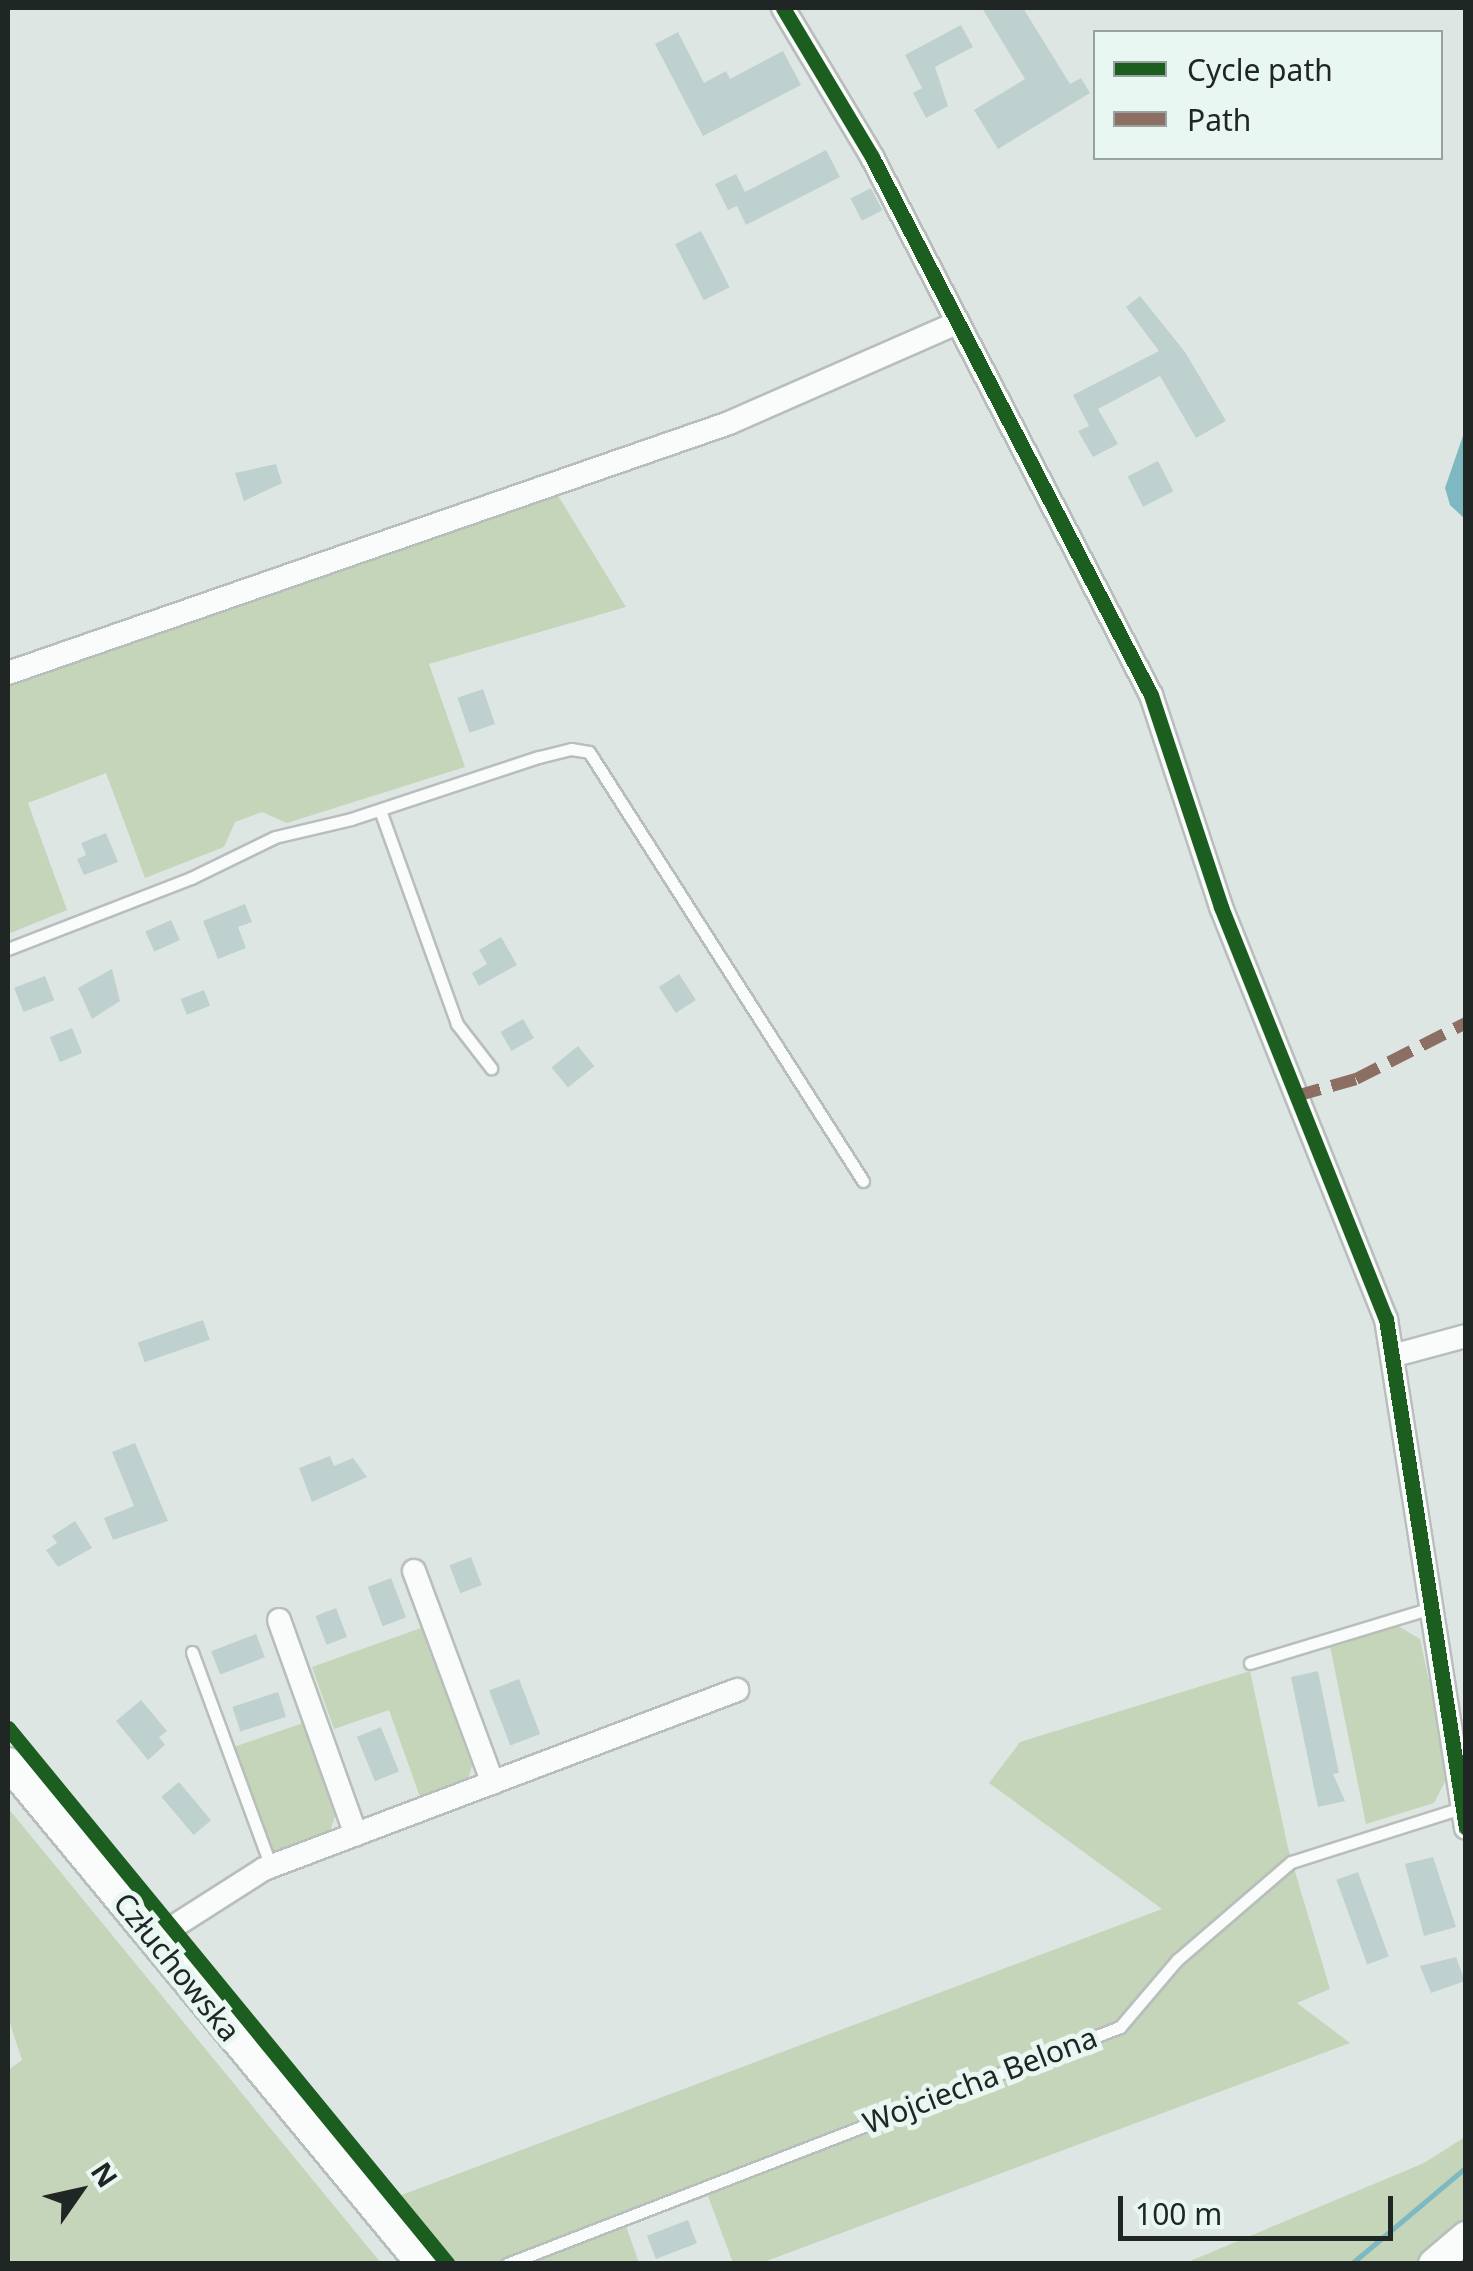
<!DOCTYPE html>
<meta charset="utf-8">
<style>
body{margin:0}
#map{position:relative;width:1473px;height:2271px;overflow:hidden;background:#dee6e3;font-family:"Noto Sans",sans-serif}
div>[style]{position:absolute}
.green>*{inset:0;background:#c5d5b9}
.water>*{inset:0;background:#7eb8c1}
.stream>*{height:5px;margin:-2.5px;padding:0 2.5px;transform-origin:2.5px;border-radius:2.5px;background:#7eb8c1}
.building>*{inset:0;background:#bed1ce;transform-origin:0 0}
.roads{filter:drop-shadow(2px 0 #b8bebb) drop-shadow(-2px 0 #b8bebb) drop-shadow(0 2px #b8bebb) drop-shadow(0 -2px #b8bebb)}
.service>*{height:11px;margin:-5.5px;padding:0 5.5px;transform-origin:5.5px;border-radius:5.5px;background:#fafbfb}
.minor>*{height:22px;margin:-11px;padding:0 11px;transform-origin:11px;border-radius:11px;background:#fafbfb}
.secondary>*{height:30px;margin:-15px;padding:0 15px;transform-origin:15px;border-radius:15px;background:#fafbfb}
.quiet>*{height:12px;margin-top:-6px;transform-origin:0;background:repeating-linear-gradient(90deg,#8d6e63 0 25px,transparent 0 37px)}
.cycleway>*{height:15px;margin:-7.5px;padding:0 7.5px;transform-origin:7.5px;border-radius:7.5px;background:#1b5e20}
span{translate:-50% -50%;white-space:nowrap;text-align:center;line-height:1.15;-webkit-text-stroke:10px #e8f7f1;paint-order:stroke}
.street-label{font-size:30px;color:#202624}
.frame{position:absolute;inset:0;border:10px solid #202624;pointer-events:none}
.legend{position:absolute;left:1093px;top:30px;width:350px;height:130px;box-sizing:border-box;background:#e8f7f1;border:2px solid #98a39f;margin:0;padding:12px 18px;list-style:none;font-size:30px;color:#202624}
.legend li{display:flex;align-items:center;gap:20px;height:50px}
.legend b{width:50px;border:2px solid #98a39f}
.north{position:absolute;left:30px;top:2141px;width:100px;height:100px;-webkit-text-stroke:8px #e8f7f1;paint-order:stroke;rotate:56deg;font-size:28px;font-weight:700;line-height:40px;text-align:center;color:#202624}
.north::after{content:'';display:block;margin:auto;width:35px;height:45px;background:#202624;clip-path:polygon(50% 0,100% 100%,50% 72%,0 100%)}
.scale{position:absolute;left:1118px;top:2196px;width:275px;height:45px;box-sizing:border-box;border:5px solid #202624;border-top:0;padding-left:12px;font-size:30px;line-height:35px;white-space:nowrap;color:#202624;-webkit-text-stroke:8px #e8f7f1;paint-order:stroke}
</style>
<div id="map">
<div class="green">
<i style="clip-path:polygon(554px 489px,626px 607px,429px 664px,465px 767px,287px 823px,262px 812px,235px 822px,224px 847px,145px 878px,106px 773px,28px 803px,67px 910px,8px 934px,8px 686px)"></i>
<i style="clip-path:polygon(1398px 1626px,1420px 1639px,1449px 1774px,1434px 1803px,1366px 1824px,1330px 1646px)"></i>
<i style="clip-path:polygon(421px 1628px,472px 1766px,468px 1780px,420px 1797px,389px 1710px,334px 1729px,312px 1667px)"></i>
<i style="clip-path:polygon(1250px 1671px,1288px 1848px,1330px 1989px,1297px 2003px,1350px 2043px,761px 2263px,733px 2263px,708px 2196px,626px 2226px,639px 2263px,456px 2264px,399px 2196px,1162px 1909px,989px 1783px,1020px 1742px)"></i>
<i style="clip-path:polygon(303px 1723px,335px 1816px,330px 1832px,274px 1853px,234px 1747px)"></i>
<i style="clip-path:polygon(8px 1808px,144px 1974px,381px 2263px,8px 2263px,8px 2070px,22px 2060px,8px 2017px)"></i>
<i style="clip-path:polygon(1465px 2137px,1465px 2222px,1415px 2263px,1183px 2264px,1424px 2163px)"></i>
</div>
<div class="water">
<i style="clip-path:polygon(1465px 430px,1465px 519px,1450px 505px,1445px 488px)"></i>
</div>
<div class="stream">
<i style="left:1351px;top:2264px;width:150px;rotate:-40.1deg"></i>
</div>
<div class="building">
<i style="clip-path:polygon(982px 8px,1023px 8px,1070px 84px,1081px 78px,1090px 93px,998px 149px,974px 110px,1025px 79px)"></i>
<i style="clip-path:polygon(961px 25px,973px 47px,935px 67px,948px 106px,926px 118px,913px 93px,922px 88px,905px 55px)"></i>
<i style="clip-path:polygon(678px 32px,704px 83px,726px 71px,730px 79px,783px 51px,801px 85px,703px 136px,655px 44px)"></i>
<i style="clip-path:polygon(826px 150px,840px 177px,746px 225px,737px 206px,728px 210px,715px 184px,736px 174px,745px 192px)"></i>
<i style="left:871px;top:188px;width:25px;height:23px;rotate:63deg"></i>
<i style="left:701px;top:231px;width:63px;height:29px;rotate:63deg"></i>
<i style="clip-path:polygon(1140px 296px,1185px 352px,1226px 421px,1196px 438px,1160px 376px,1098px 409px,1118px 444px,1093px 457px,1078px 431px,1089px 426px,1073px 395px,1159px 351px,1126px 307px)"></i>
<i style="left:1158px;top:461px;width:34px;height:34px;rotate:63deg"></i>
<i style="clip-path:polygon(276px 464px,282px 483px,244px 501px,235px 473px)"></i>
<i style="left:483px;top:689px;width:37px;height:27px;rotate:71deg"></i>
<i style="clip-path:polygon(106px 833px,118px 862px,84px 875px,77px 859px,86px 855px,81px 843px)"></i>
<i style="clip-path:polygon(245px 904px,252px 922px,238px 927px,246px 948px,218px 959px,203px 921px)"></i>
<i style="left:171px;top:920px;width:22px;height:28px;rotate:66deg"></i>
<i style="clip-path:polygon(501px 937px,517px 965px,479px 986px,472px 973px,487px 964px,479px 950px)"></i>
<i style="clip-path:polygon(112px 969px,120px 1001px,92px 1019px,78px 988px)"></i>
<i style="left:679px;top:974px;width:31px;height:24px;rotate:57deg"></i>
<i style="left:45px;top:976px;width:26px;height:33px;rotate:69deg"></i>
<i style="left:204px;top:990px;width:17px;height:25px;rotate:69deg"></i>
<i style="left:523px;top:1019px;width:22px;height:26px;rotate:60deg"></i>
<i style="left:72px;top:1028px;width:27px;height:24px;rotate:68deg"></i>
<i style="left:578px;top:1046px;width:26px;height:34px;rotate:51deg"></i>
<i style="left:203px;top:1320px;width:21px;height:69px;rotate:71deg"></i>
<i style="clip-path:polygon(135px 1443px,168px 1521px,113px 1540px,104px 1518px,134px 1506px,112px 1452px)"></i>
<i style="clip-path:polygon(330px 1456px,334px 1466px,353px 1458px,367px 1477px,312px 1502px,299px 1468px)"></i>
<i style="clip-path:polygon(75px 1521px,92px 1548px,58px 1567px,46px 1550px,57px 1543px,52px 1536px)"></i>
<i style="left:471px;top:1557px;width:30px;height:23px;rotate:69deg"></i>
<i style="left:391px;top:1578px;width:42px;height:25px;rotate:69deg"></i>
<i style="left:336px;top:1608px;width:31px;height:22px;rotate:69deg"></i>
<i style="left:256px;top:1634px;width:25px;height:48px;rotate:69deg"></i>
<i style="clip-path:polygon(1318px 1671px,1339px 1773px,1333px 1774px,1345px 1801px,1318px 1807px,1291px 1677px)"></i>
<i style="left:519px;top:1679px;width:59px;height:32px;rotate:69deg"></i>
<i style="left:278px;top:1692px;width:26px;height:48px;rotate:72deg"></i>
<i style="clip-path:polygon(141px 1700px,167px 1731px,159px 1737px,165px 1745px,148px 1760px,116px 1721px)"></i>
<i style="left:381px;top:1727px;width:48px;height:26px;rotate:68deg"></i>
<i style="left:179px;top:1782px;width:50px;height:23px;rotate:50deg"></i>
<i style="clip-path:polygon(1433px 1857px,1456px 1927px,1424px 1936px,1405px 1864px)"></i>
<i style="left:1358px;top:1872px;width:90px;height:23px;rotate:70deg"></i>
<i style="clip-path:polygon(1456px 1957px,1465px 1981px,1431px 1993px,1420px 1966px)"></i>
<i style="left:688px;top:2220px;width:25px;height:44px;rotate:69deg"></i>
</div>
<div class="roads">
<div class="service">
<i style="left:380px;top:810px;width:227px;rotate:70.2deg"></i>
<i style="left:457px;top:1024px;width:56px;rotate:52.3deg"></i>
<i style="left:8px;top:949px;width:196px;rotate:-21.2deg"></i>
<i style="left:191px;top:878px;width:93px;rotate:-26deg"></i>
<i style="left:275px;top:837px;width:78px;rotate:-13.3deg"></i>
<i style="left:351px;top:819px;width:198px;rotate:-18.3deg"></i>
<i style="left:539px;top:757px;width:33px;rotate:-14deg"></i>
<i style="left:571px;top:749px;width:18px;rotate:9deg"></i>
<i style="left:589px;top:752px;width:509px;rotate:57.43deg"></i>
<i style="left:192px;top:1652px;width:229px;rotate:69.8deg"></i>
<i style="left:1250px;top:1663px;width:189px;rotate:-16.9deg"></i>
<i style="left:507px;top:2264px;width:657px;rotate:-21.14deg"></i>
<i style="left:1120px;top:2027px;width:88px;rotate:-49.6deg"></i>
<i style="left:1177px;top:1960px;width:150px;rotate:-40.7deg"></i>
<i style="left:1291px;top:1862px;width:178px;rotate:-17.6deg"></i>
</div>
<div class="minor">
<i style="left:783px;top:8px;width:174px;rotate:59.1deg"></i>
<i style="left:872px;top:157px;width:606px;rotate:62.59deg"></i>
<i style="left:1151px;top:695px;width:223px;rotate:71.7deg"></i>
<i style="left:1221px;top:907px;width:444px;rotate:68.2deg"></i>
<i style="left:1386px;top:1319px;width:515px;rotate:81.07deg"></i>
<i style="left:8px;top:673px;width:763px;rotate:-19.12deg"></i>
<i style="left:729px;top:423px;width:246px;rotate:-23.7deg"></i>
<i style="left:1392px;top:1356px;width:77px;rotate:-15.1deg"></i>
<i style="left:414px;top:1571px;width:226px;rotate:69.6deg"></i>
<i style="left:279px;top:1620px;width:228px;rotate:70.3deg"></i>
<i style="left:154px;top:1939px;width:130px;rotate:-32.5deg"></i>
<i style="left:264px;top:1869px;width:506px;rotate:-20.73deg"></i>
</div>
<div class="secondary">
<i style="left:8px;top:1763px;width:650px;rotate:50.43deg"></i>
<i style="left:1434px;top:2264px;width:42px;rotate:-40.2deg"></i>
</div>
</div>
<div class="quiet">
<i style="left:1296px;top:1096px;width:62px;rotate:-15.8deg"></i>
<i style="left:1356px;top:1079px;width:123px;rotate:-27deg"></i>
</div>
<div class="cycleway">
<i style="left:783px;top:8px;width:174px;rotate:59.1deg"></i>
<i style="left:872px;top:157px;width:606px;rotate:62.59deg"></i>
<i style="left:1151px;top:695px;width:223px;rotate:71.7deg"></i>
<i style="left:1221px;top:907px;width:444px;rotate:68.2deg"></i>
<i style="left:1386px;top:1319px;width:515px;rotate:81.07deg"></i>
<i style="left:8px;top:1728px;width:693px;rotate:50.62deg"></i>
</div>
<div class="street-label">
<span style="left:177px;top:1967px;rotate:51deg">Człuchowska</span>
<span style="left:980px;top:2080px;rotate:-21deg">Wojciecha Belona</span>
</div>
<div class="frame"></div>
<ul class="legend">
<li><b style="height:12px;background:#1b5e20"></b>Cycle path</li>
<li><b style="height:12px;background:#8d6e63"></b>Path</li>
</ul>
<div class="north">N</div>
<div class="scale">100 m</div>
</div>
